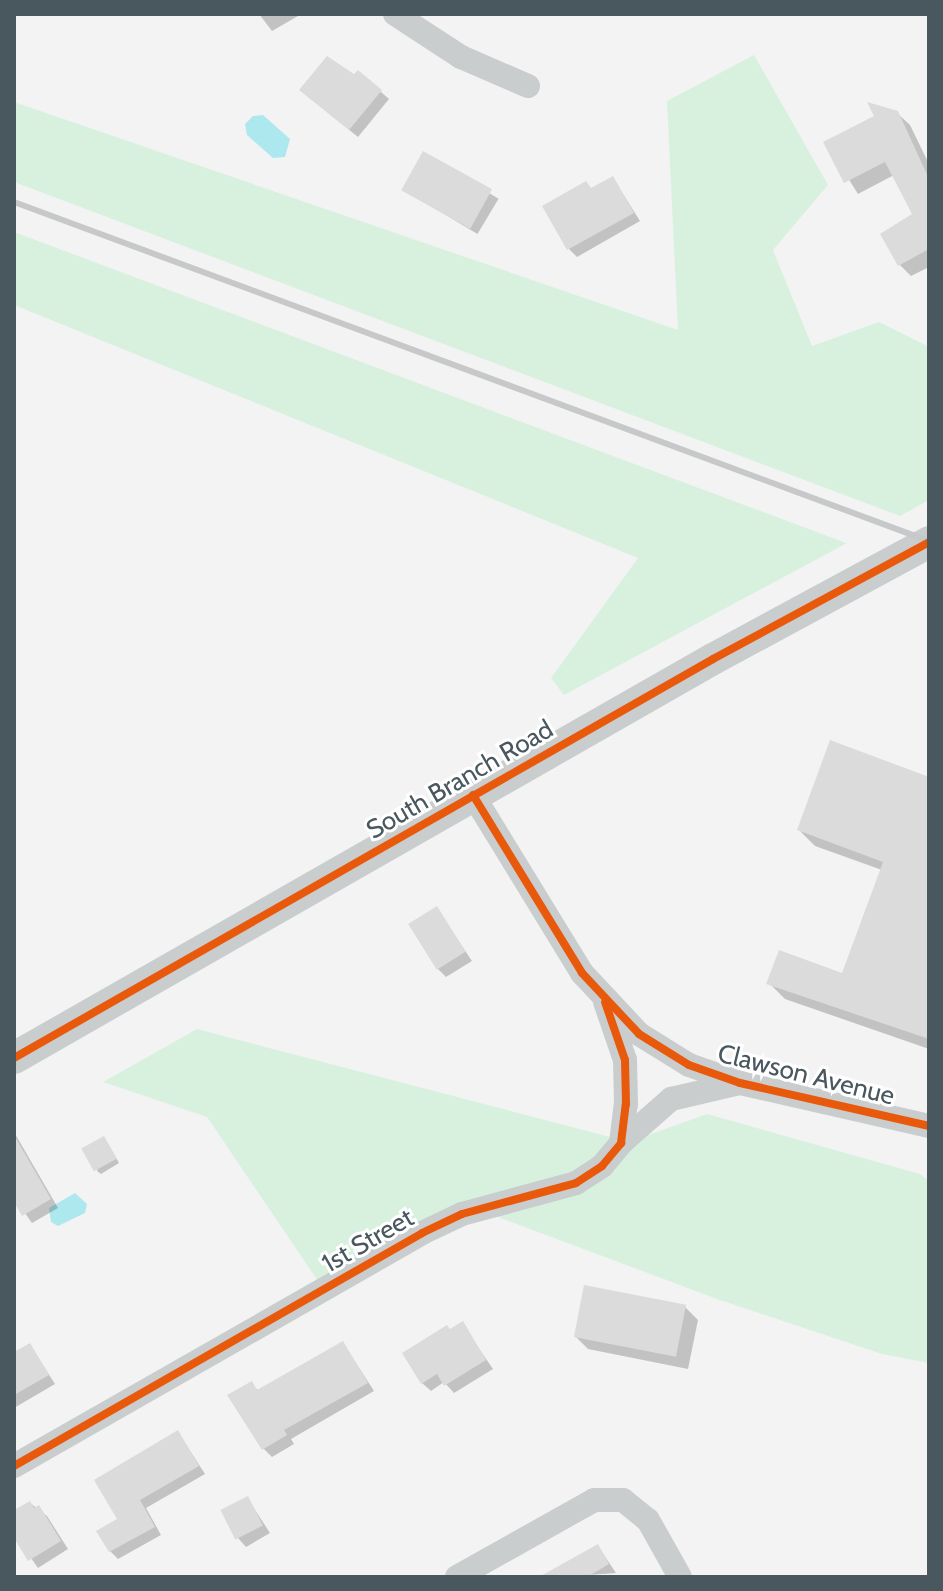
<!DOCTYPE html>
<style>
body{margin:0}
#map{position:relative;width:943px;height:1591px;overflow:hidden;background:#f3f3f3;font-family:Cabin,sans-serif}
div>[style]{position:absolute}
.green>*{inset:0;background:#d8f1df}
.water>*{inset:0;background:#ade8ee}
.shadow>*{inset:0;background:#0003;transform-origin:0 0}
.building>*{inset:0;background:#dbdbdc;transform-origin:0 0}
.minor>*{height:24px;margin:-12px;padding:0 12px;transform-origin:12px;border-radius:12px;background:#cacdce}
.tertiary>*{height:32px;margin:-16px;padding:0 16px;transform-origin:16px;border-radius:16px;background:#cacdce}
.rail>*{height:6px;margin:-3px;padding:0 3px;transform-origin:3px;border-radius:3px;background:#c6c8c9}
.cycleway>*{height:8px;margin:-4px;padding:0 4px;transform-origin:4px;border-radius:4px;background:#e8590c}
span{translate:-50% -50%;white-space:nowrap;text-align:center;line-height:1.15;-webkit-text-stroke:6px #fff;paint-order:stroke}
.street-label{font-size:26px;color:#49575f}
.frame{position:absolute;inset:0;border:16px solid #49575f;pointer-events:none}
</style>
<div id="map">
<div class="green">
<i style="clip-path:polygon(754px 55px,828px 185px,773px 250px,812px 346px,879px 322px,929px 347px,929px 500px,900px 516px,14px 182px,14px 102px,678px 330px,667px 101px)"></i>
<i style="clip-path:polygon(14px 232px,846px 543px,847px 543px,564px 695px,551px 678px,638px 558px,14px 305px)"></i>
<i style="clip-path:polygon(197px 1029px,629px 1142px,707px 1114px,920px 1174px,929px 1181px,929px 1363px,882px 1354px,717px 1299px,469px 1206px,322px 1287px,207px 1117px,103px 1082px)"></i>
</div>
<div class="water">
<i style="clip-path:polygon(263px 115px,290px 139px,285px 157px,273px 158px,247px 135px,245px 124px,253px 116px)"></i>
<i style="clip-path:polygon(75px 1193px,87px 1204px,85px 1213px,58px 1226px,51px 1222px,49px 1208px)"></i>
</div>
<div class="shadow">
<i style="clip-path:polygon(259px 14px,297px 14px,298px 16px,272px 31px)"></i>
<i style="clip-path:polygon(380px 91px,389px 99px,358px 137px,310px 98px)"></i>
<i style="clip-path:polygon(897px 113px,910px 125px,929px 164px,929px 267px,911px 276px,899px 264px,915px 215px,894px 175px,858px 194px,826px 143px)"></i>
<i style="left:424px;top:154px;width:87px;height:41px;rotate:31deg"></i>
<i style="clip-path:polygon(613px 178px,640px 221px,577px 257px,569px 249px,593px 190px)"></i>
<i style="clip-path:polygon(929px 779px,929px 1049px,785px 999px,769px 983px,844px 976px,882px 870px,815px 846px,799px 830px)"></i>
<i style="clip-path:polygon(437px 909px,472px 961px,446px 977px,438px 969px)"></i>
<i style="clip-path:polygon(14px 1132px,58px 1208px,32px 1223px,14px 1198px)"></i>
<i style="clip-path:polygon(107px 1142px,119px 1163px,101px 1174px,97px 1171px)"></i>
<i style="clip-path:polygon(685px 1307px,698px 1320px,688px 1369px,588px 1349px,576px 1337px)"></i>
<i style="clip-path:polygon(462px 1324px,493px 1369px,454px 1393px,444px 1382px,431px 1391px,422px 1383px,451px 1331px)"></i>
<i style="clip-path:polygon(343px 1343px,374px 1391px,291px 1439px,294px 1444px,272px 1457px,263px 1448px,251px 1384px,259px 1391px)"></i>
<i style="clip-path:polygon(30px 1345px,55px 1384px,14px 1408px,14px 1354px)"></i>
<i style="clip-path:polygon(178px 1432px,205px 1474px,146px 1508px,161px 1535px,118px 1559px,110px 1551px)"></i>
<i style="clip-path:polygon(248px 1499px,270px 1533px,246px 1547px,238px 1538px)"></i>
<i style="clip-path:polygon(30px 1503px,47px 1516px,68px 1549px,38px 1568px,14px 1534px,14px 1513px)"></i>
<i style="clip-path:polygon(598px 1546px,616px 1573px,560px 1577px)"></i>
</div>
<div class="building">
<i style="clip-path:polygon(327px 56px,354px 74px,358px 70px,382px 90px,349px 130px,299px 90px)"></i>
<i style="clip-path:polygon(867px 102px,898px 111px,929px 179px,929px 249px,898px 266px,880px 234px,912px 214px,885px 162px,844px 183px,823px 142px,874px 116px)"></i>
<i style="left:423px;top:151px;width:79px;height:45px;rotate:29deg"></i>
<i style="clip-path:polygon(613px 176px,634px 213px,567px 250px,542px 206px,586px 181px,591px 188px)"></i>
<i style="clip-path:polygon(830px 740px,929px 777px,929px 1039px,766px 984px,779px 950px,842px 973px,883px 862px,797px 830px)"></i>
<i style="left:437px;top:906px;width:54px;height:34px;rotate:58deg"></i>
<i style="clip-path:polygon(14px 1135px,51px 1199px,22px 1216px,14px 1202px)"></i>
<i style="left:104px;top:1136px;width:26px;height:26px;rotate:61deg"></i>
<i style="left:584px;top:1285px;width:104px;height:53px;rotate:11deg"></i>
<i style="clip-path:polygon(463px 1321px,486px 1360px,444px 1386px,437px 1374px,421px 1384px,402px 1353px,447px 1325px,450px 1329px)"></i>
<i style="clip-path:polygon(343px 1341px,368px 1383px,284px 1430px,287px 1435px,262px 1450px,227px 1395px,252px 1381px,257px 1390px)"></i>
<i style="clip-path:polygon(30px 1343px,49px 1375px,14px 1395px,14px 1352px)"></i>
<i style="clip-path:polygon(178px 1430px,199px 1466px,140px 1500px,155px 1527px,109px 1552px,96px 1531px,117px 1519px,94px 1480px)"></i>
<i style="left:248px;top:1496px;width:33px;height:31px;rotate:63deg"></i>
<i style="clip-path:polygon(30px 1501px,34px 1508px,39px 1505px,61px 1541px,28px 1561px,14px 1538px,14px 1510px)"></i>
<i style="clip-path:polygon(598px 1544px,609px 1564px,587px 1577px,539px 1577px)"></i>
</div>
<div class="minor">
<i style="left:395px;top:14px;width:79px;rotate:33.1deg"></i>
<i style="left:461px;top:57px;width:73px;rotate:23.4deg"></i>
<i style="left:473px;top:795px;width:209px;rotate:58.5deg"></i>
<i style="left:582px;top:973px;width:83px;rotate:46.9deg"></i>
<i style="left:639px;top:1034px;width:59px;rotate:31.8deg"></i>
<i style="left:689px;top:1065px;width:54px;rotate:19.4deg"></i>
<i style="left:740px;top:1083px;width:194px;rotate:12.8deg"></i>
<i style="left:621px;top:1143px;width:67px;rotate:-41.3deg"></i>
<i style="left:671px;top:1099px;width:67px;rotate:-13deg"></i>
<i style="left:14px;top:1466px;width:470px;rotate:-29.7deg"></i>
<i style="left:422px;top:1233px;width:44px;rotate:-25.4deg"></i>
<i style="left:462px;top:1214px;width:118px;rotate:-15.2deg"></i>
<i style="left:576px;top:1183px;width:31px;rotate:-33deg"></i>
<i style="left:602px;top:1166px;width:30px;rotate:-50deg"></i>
<i style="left:621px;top:1143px;width:39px;rotate:-83deg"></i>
<i style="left:626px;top:1104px;width:44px;rotate:-91.3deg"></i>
<i style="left:625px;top:1060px;width:61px;rotate:-109deg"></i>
<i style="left:457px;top:1577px;width:157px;rotate:-29.3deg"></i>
<i style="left:594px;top:1500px;width:29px"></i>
<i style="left:623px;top:1500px;width:32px;rotate:39deg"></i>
<i style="left:648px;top:1520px;width:65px;rotate:60.7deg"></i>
</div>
<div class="tertiary">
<i style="left:14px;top:1058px;width:805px;rotate:-29.72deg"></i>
<i style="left:713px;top:659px;width:246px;rotate:-28.4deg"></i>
</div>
<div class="rail">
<i style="left:14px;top:202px;width:976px;rotate:20.33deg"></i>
</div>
<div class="cycleway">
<i style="left:473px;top:795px;width:209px;rotate:58.5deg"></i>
<i style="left:582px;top:973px;width:83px;rotate:46.9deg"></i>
<i style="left:639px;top:1034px;width:59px;rotate:31.8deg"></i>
<i style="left:689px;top:1065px;width:54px;rotate:19.4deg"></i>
<i style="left:740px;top:1083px;width:194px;rotate:12.8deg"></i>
<i style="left:14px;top:1058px;width:805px;rotate:-29.72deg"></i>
<i style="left:713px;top:659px;width:246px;rotate:-28.4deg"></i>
<i style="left:14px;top:1466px;width:470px;rotate:-29.7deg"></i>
<i style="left:422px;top:1233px;width:44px;rotate:-25.4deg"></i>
<i style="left:462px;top:1214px;width:118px;rotate:-15.2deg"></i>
<i style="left:576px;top:1183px;width:31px;rotate:-33deg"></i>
<i style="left:602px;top:1166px;width:30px;rotate:-50deg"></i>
<i style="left:621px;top:1143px;width:39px;rotate:-83deg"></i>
<i style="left:626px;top:1104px;width:44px;rotate:-91.3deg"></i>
<i style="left:625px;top:1060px;width:61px;rotate:-109deg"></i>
</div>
<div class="street-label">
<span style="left:460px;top:780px;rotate:-30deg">South Branch Road</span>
<span style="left:806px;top:1075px;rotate:14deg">Clawson Avenue</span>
<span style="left:368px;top:1241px;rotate:-30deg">1st Street</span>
</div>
<div class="frame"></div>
</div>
